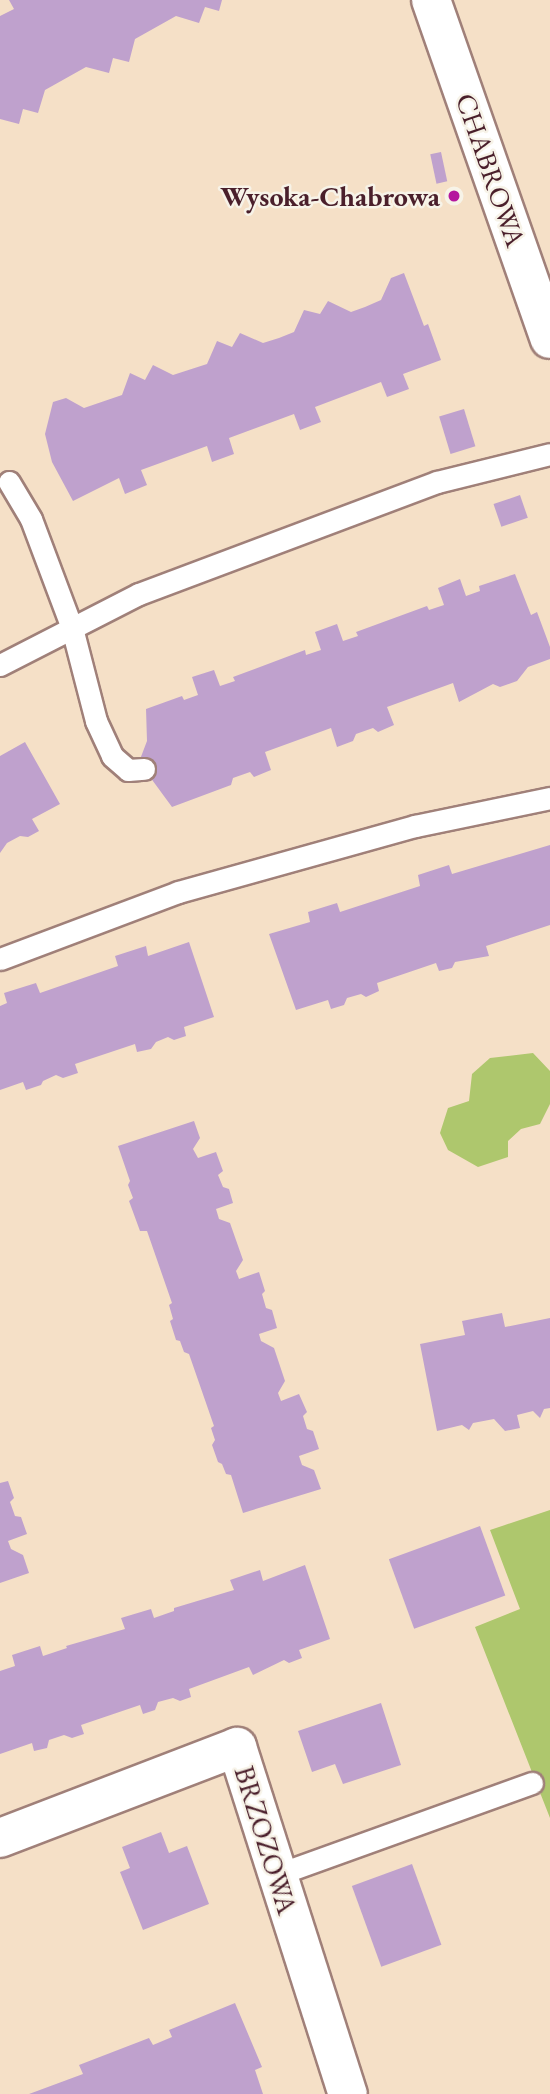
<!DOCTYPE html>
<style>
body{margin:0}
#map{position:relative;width:550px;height:2094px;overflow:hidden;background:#f5e0c7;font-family:"EB Garamond",serif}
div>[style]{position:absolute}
.green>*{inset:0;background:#aec76d}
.building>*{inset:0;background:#bfa1cd;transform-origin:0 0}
.roads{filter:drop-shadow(2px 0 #a08079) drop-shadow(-2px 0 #a08079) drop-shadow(0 2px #a08079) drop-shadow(0 -2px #a08079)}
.service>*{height:21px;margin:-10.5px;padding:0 10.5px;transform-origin:10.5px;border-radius:10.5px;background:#fff}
.minor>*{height:38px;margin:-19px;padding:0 19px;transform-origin:19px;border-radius:19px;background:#fff}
.tertiary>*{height:38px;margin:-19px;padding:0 19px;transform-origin:19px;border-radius:19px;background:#fff}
.dots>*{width:19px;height:19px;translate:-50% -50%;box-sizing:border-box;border:4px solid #f7f3e8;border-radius:50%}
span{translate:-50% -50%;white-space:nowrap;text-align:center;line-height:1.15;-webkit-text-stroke:5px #f7f3e8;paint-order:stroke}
.street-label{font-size:28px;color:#4a1f2b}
.poi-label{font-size:28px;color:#4a1f2b;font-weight:700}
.right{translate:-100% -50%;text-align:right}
</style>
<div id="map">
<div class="green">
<i style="clip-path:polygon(533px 1053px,550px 1071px,550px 1104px,540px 1124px,521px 1129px,508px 1141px,508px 1157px,478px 1167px,448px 1150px,440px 1133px,448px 1108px,469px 1101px,472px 1074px,490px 1058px)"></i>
<i style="clip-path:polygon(550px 1510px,550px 1818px,475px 1627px,520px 1609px,490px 1530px)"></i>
</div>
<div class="building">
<i style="clip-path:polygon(9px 0,222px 0,219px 11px,205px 7px,199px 23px,176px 16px,135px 39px,129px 62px,113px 58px,109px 73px,86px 67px,45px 90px,38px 113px,23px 109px,19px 124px,0 119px,0 16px,14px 9px)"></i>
<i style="left:441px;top:152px;width:30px;height:11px;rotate:78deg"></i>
<i style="clip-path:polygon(404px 273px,424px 326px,428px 324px,441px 360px,403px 374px,409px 389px,387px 397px,381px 382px,315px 407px,321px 422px,300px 430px,294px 414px,229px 438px,234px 454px,212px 462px,207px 446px,141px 470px,147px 485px,125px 494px,119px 478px,73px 501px,52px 462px,45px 434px,53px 402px,66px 398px,84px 408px,122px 395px,130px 373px,145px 380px,153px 365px,173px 375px,207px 364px,217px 341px,232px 347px,240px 333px,263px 343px,279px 338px,294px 332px,304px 310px,320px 314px,328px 301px,351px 312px,365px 307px,381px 300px,391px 278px)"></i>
<i style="left:464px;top:409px;width:39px;height:26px;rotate:73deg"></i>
<i style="left:520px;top:495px;width:24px;height:28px;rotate:71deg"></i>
<i style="clip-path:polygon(515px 574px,531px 615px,537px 612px,550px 647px,550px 659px,528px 667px,517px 681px,500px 687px,493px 684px,459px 702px,453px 683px,387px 707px,394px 725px,378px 732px,373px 728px,356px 734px,353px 741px,337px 747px,331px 728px,265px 752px,271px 770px,254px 777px,250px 772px,233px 778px,231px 785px,172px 807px,139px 762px,147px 741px,146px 709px,182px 696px,184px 700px,198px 695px,192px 677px,214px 670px,220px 686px,235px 681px,233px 677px,305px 650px,306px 655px,321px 650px,315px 632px,337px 624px,343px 641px,358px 636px,356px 632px,427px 606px,429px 610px,444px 605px,438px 588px,460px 579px,466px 596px,480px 591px,479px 586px)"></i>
<i style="clip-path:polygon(25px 742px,60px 804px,32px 819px,39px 831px,28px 837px,20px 836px,7px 843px,0 853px,0 756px)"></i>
<i style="clip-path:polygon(550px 845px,550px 925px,486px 946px,489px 956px,455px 962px,452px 968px,439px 971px,436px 963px,377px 983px,379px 991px,366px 997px,361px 994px,347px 998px,344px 1005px,331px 1009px,328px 1000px,296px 1010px,269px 934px,310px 922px,308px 912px,337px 903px,340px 912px,420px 886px,418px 875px,449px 865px,452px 874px)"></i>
<i style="clip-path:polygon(189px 942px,214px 1017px,184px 1027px,186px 1036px,174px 1040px,168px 1037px,156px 1042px,151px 1049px,137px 1052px,135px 1044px,75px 1064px,78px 1073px,63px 1078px,56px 1075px,43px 1081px,41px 1085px,26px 1090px,23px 1082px,0 1090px,0 1006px,7px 1003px,4px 993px,36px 983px,40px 993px,118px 966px,115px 956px,146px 946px,148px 956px)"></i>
<i style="clip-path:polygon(194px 1121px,200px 1138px,193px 1149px,198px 1158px,216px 1152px,223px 1171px,218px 1175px,223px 1187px,229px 1189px,233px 1203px,216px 1209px,219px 1219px,230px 1223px,243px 1260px,236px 1271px,239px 1279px,259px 1272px,265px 1291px,262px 1294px,266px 1308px,272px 1310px,277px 1328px,259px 1334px,261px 1341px,274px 1348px,285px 1381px,278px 1393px,281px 1401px,299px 1394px,307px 1412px,303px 1416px,307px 1429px,313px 1431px,319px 1449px,299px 1456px,302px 1465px,314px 1470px,321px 1489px,243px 1513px,231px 1475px,226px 1474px,222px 1464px,218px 1462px,212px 1445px,215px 1440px,211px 1428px,214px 1426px,189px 1354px,184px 1352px,180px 1341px,176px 1340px,170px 1321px,173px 1319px,169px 1305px,172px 1303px,147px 1231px,140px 1231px,129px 1201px,133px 1198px,128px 1185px,130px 1181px,118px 1146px)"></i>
<i style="clip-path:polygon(502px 1313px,505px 1327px,550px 1318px,550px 1408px,544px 1409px,540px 1418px,533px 1411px,517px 1415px,520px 1428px,505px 1431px,494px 1419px,473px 1423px,469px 1430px,462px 1425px,437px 1431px,420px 1344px,465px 1335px,462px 1321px)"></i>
<i style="clip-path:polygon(8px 1481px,14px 1498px,10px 1502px,15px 1516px,21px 1517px,27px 1534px,8px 1541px,11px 1549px,23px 1555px,29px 1573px,0 1583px,0 1483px)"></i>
<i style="left:480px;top:1526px;width:74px;height:97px;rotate:70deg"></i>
<i style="clip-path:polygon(305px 1565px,330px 1639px,299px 1650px,302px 1658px,289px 1663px,284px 1660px,253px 1675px,249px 1667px,189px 1689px,191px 1697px,180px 1701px,173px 1698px,158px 1702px,155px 1710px,143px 1714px,140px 1705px,81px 1725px,84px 1734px,72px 1738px,64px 1735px,49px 1740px,47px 1748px,34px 1751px,32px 1743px,0 1754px,0 1671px,15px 1666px,12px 1655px,40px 1646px,43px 1656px,67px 1648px,66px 1646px,125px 1629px,121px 1618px,151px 1609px,154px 1618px,174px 1611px,174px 1608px,234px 1590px,230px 1580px,260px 1570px,263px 1581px)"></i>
<i style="clip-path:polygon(381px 1703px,401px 1765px,343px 1784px,335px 1764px,312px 1772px,298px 1731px)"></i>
<i style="clip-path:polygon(161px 1832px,169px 1853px,187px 1846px,209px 1904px,143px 1930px,120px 1872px,130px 1868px,122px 1847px)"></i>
<i style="left:412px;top:1864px;width:86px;height:64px;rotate:70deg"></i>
<i style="clip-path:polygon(235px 2003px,262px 2067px,255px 2070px,263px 2094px,29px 2094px,83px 2074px,79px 2065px,149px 2038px,153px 2045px,172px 2037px,169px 2030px)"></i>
</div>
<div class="roads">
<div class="service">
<i style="left:9px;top:482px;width:43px;rotate:59.3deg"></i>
<i style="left:31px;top:519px;width:116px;rotate:69.4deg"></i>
<i style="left:72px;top:628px;width:96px;rotate:75.5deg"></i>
<i style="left:96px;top:721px;width:38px;rotate:65deg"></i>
<i style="left:112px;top:756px;width:21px;rotate:41deg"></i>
<i style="left:128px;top:770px;width:16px;rotate:-4deg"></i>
<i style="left:0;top:665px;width:156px;rotate:-27.1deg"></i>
<i style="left:139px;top:594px;width:318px;rotate:-20.6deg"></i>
<i style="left:437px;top:482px;width:116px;rotate:-13.9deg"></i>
<i style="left:0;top:959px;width:190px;rotate:-20.6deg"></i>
<i style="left:178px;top:892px;width:246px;rotate:-15.6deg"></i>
<i style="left:415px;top:826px;width:138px;rotate:-11.7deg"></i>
<i style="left:276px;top:1875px;width:272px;rotate:-19.8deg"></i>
</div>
<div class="minor">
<i style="left:0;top:1838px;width:254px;rotate:-21deg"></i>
<i style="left:237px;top:1747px;width:364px;rotate:72.3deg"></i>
</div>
<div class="tertiary">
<i style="left:431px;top:0;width:359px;rotate:70.7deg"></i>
</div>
</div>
<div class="dots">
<i style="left:454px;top:196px;background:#b5179e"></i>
</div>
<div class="street-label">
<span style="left:491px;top:170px;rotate:71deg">CHABROWA</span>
<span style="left:266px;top:1840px;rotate:73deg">BRZOZOWA</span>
</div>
<div class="poi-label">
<span class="right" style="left:440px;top:196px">Wysoka-Chabrowa</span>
</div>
</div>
